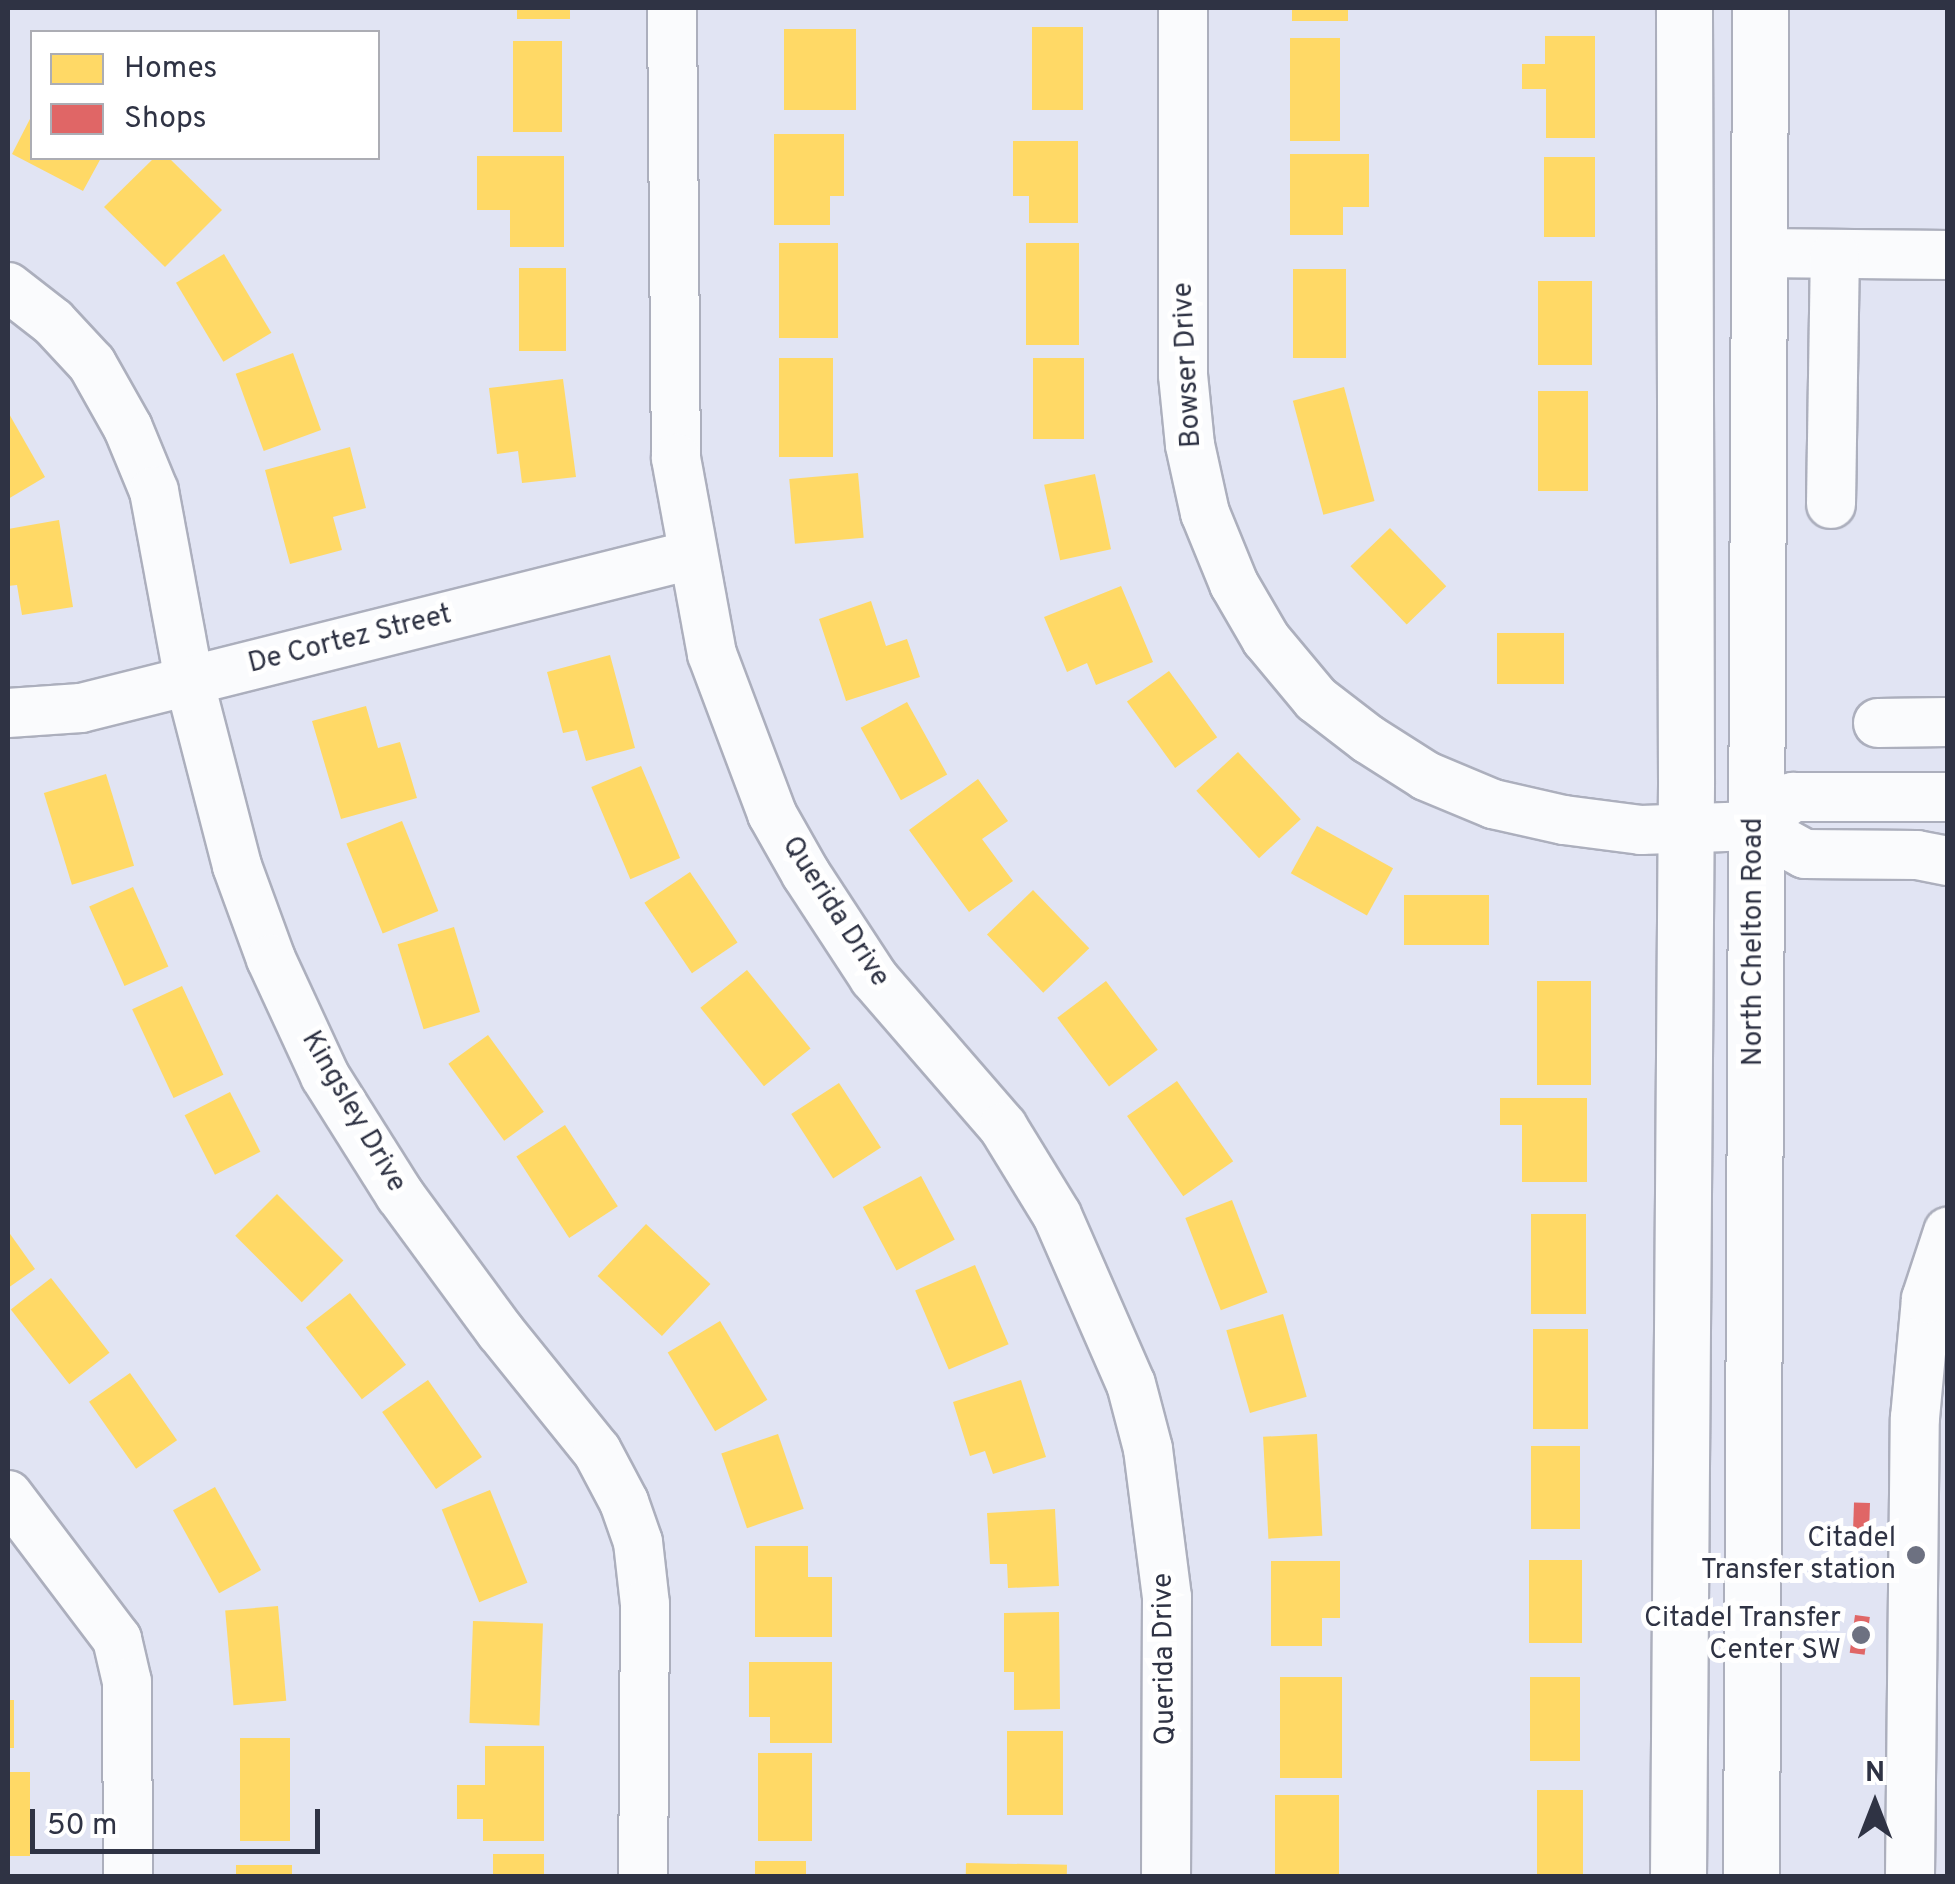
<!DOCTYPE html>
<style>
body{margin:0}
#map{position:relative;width:1955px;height:1884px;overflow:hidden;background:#e1e4f3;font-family:Overpass,sans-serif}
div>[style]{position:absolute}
.homes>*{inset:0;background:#ffd966;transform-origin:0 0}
.shops>*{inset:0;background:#e06666;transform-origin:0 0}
.roads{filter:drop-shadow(2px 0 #acafbd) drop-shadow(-2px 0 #acafbd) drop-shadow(0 2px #acafbd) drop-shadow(0 -2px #acafbd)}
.street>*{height:48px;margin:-24px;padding:0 24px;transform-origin:24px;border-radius:24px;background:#fafbfd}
.secondary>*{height:55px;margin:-27.5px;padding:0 27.5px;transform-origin:27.5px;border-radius:27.5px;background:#fafbfd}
.dots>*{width:28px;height:28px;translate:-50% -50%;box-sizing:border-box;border:5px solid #fff;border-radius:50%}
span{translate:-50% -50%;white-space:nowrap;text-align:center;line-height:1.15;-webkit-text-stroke:10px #fff;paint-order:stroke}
.street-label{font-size:28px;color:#2f3344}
.poi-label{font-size:28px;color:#2f3344}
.right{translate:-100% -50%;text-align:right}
.frame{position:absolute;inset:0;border:10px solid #2f3344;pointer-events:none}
.legend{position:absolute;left:30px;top:30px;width:350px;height:130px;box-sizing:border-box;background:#fff;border:2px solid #acadb4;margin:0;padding:12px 18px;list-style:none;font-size:30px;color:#2f3344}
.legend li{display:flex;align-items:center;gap:20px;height:50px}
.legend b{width:50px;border:2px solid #acadb4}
.north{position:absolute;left:1825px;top:1754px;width:100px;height:100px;-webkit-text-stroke:8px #fff;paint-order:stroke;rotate:0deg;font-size:28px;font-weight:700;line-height:40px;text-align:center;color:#2f3344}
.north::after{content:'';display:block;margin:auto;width:35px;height:45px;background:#2f3344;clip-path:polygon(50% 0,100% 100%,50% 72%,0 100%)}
.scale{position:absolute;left:30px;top:1809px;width:290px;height:45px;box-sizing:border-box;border:5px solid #2f3344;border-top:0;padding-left:12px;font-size:30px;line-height:35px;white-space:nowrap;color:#2f3344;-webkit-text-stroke:8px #fff;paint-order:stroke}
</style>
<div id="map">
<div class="homes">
<i style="left:517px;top:8px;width:53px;height:11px"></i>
<i style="left:1292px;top:8px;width:56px;height:13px"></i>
<i style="left:1032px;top:27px;width:51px;height:83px"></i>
<i style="left:784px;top:29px;width:72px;height:81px"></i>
<i style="clip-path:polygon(1545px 36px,1595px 36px,1595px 138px,1546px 138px,1546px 89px,1522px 89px,1522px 64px,1545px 64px)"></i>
<i style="left:1290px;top:38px;width:50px;height:103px"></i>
<i style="left:513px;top:41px;width:49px;height:91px"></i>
<i style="clip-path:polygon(32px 115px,32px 158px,101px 158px,83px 191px,12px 154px)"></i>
<i style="clip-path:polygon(774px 134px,844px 134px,844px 196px,830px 196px,830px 225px,774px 225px)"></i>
<i style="clip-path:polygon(1013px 141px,1078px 141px,1078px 223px,1029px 223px,1029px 196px,1013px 196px)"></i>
<i style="clip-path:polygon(1290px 154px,1369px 154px,1369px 207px,1343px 207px,1343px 235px,1290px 235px)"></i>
<i style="clip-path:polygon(477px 156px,564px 156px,564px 247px,510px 247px,510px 210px,477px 210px)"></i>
<i style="left:1544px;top:157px;width:51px;height:80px"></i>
<i style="clip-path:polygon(154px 158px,169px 158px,222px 210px,165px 267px,104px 207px)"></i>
<i style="left:779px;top:243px;width:59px;height:95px"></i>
<i style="left:1026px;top:243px;width:53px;height:102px"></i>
<i style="left:224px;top:254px;width:92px;height:56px;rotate:59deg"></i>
<i style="left:519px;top:268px;width:47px;height:83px"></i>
<i style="left:1293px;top:269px;width:53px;height:89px"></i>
<i style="left:1538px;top:281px;width:54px;height:84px"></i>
<i style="left:293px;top:353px;width:82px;height:61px;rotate:70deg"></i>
<i style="left:779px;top:358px;width:54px;height:99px"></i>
<i style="left:1033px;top:358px;width:51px;height:81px"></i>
<i style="clip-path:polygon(563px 379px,576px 477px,522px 483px,518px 451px,497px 454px,489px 388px)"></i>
<i style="left:1344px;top:387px;width:118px;height:53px;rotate:75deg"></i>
<i style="left:1538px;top:391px;width:50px;height:100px"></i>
<i style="clip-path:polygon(8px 412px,45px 477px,8px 499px)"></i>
<i style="clip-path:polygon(350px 447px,366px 508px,333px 517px,342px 550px,290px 564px,265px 470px)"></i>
<i style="left:858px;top:473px;width:65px;height:69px;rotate:85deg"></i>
<i style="left:1095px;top:474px;width:77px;height:52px;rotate:78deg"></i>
<i style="clip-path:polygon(59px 520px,73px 607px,22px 615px,17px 585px,8px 586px,8px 529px)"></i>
<i style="left:1390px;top:528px;width:81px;height:55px;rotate:46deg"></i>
<i style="clip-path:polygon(1121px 586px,1153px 662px,1096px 685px,1087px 663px,1067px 672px,1044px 617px)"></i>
<i style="clip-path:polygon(871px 601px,886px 646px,907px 639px,920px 677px,846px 701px,819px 619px)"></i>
<i style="left:1497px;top:633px;width:67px;height:51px"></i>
<i style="clip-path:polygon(610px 655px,635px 748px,586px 761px,577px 730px,563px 733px,547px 672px)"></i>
<i style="left:1169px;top:671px;width:82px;height:52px;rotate:54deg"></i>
<i style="left:907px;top:702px;width:83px;height:53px;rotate:61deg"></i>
<i style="clip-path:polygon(366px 706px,378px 748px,400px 742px,417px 798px,341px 819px,312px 721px)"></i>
<i style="left:1238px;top:752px;width:92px;height:57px;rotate:47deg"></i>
<i style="left:641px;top:766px;width:100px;height:54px;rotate:67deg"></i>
<i style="left:106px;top:774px;width:96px;height:65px;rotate:73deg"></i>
<i style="clip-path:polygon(978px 779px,1008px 821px,982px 839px,1013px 881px,969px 912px,909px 830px)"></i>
<i style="left:402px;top:821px;width:97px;height:60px;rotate:68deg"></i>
<i style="left:1317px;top:826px;width:87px;height:54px;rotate:29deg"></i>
<i style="left:690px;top:872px;width:85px;height:55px;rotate:56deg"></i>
<i style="left:133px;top:887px;width:87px;height:48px;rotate:66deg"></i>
<i style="left:1033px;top:890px;width:81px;height:64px;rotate:46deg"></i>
<i style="left:1404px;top:895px;width:85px;height:50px"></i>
<i style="left:454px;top:927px;width:89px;height:59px;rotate:73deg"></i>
<i style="left:747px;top:970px;width:101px;height:60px;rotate:51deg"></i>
<i style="left:1106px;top:981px;width:86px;height:61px;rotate:53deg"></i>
<i style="left:1537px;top:981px;width:54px;height:104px"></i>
<i style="left:182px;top:986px;width:98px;height:55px;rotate:65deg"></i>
<i style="left:488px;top:1035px;width:95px;height:49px;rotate:54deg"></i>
<i style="left:1177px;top:1081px;width:98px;height:61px;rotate:55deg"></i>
<i style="left:839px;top:1083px;width:77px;height:57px;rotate:57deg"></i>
<i style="left:230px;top:1092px;width:67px;height:51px;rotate:63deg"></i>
<i style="clip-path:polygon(1500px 1098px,1587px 1098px,1587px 1182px,1522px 1182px,1522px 1125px,1500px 1125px)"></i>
<i style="left:565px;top:1125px;width:97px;height:58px;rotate:57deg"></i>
<i style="left:921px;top:1176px;width:72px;height:66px;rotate:62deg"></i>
<i style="left:277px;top:1194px;width:94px;height:59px;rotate:45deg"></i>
<i style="left:1232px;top:1200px;width:99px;height:50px;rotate:69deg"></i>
<i style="left:1531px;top:1214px;width:55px;height:100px"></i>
<i style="left:646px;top:1224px;width:88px;height:71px;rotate:43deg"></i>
<i style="clip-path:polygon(8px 1231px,35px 1269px,8px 1288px)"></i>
<i style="left:975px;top:1265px;width:86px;height:65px;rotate:67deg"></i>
<i style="left:51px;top:1278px;width:95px;height:51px;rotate:52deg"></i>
<i style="left:350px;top:1293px;width:91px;height:56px;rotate:52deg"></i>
<i style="left:1283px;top:1314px;width:86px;height:59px;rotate:74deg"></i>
<i style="left:720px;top:1321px;width:92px;height:61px;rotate:59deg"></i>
<i style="left:1533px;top:1329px;width:55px;height:100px"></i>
<i style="left:130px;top:1373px;width:82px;height:50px;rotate:55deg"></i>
<i style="left:428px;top:1380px;width:94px;height:56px;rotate:55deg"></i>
<i style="clip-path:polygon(1021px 1380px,1046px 1457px,993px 1474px,985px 1451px,970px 1456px,953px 1402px)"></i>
<i style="left:778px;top:1434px;width:79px;height:60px;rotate:71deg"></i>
<i style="left:1317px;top:1434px;width:102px;height:54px;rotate:87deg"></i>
<i style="left:1531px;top:1446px;width:49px;height:83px"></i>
<i style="left:215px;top:1487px;width:95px;height:48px;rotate:61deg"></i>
<i style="left:490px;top:1490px;width:100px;height:52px;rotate:68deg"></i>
<i style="clip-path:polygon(1055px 1509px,1059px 1586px,1008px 1588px,1007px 1564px,990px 1564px,987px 1513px)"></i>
<i style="clip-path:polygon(755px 1546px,808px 1546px,808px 1577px,832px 1577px,832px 1637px,755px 1637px)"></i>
<i style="left:1529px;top:1560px;width:53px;height:83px"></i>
<i style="clip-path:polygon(1271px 1561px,1340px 1561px,1340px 1618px,1322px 1618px,1322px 1646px,1271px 1646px)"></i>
<i style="left:278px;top:1606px;width:95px;height:53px;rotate:85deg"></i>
<i style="clip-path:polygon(1059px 1612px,1060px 1709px,1014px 1710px,1014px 1672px,1004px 1672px,1004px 1613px)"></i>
<i style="left:473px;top:1621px;width:70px;height:102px;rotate:2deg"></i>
<i style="clip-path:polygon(749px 1662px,832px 1662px,832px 1743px,770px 1743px,770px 1717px,749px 1717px)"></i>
<i style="left:1280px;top:1677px;width:62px;height:101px"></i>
<i style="left:1530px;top:1677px;width:50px;height:84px"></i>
<i style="left:8px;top:1700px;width:6px;height:48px"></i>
<i style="left:1007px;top:1731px;width:56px;height:84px"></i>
<i style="left:240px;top:1738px;width:50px;height:103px"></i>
<i style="clip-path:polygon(485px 1746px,544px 1746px,544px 1841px,483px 1841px,483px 1819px,457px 1819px,457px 1785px,485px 1785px)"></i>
<i style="left:758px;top:1753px;width:54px;height:88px"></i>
<i style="left:8px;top:1772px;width:22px;height:84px"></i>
<i style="left:1537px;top:1790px;width:46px;height:86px"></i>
<i style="left:1275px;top:1795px;width:64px;height:81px"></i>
<i style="left:493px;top:1854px;width:51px;height:22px"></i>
<i style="left:755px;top:1861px;width:51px;height:15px"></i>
<i style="left:966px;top:1863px;width:101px;height:13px;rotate:1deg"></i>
<i style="left:236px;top:1865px;width:56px;height:11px"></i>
</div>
<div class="shops">
<i style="left:1870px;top:1503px;width:38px;height:16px;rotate:92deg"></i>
<i style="left:1855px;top:1615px;width:15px;height:38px;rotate:8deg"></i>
</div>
<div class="roads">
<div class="street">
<i style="left:672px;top:8px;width:450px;rotate:89.5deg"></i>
<i style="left:676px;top:458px;width:199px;rotate:79.6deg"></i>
<i style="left:712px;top:654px;width:171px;rotate:69.4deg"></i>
<i style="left:772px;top:814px;width:69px;rotate:60.5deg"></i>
<i style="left:806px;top:874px;width:124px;rotate:56.8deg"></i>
<i style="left:874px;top:978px;width:197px;rotate:49.1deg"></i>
<i style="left:1003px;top:1127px;width:103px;rotate:58.5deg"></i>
<i style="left:1057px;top:1215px;width:184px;rotate:66.4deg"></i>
<i style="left:1131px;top:1384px;width:67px;rotate:75.3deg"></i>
<i style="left:1148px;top:1449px;width:149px;rotate:82.7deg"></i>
<i style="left:1167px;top:1597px;width:279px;rotate:90.2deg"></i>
<i style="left:1183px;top:8px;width:367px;rotate:90deg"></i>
<i style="left:1183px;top:375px;width:70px;rotate:84.3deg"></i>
<i style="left:1190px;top:445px;width:70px;rotate:77.6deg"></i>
<i style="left:1205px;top:513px;width:77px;rotate:67.8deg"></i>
<i style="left:1234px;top:584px;width:64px;rotate:59.8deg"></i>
<i style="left:1266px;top:639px;width:78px;rotate:50.2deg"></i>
<i style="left:1316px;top:699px;width:66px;rotate:37.6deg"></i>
<i style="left:1368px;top:739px;width:69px;rotate:32.5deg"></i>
<i style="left:1426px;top:776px;width:73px;rotate:22.7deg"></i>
<i style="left:1493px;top:804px;width:73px;rotate:12.7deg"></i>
<i style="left:1564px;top:820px;width:78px;rotate:7.4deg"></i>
<i style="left:1641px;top:830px;width:113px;rotate:-2deg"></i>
<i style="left:1760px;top:253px;width:188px;rotate:0.6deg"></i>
<i style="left:8px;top:287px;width:57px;rotate:37.9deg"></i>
<i style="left:53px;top:322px;width:57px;rotate:47.1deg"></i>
<i style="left:92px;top:364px;width:73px;rotate:60.6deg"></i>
<i style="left:128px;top:428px;width:68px;rotate:67.6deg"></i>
<i style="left:154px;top:491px;width:192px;rotate:79.5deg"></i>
<i style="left:189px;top:680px;width:192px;rotate:75.5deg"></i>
<i style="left:237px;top:866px;width:99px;rotate:69.9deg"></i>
<i style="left:271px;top:959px;width:129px;rotate:65.2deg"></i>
<i style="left:325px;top:1076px;width:141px;rotate:57.8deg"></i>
<i style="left:400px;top:1195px;width:169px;rotate:53.7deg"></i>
<i style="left:500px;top:1331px;width:154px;rotate:51.1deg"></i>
<i style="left:597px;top:1451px;width:58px;rotate:62.1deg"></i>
<i style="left:624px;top:1502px;width:42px;rotate:70.7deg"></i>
<i style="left:638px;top:1542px;width:62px;rotate:83.6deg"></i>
<i style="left:645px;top:1604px;width:272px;rotate:90.4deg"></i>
<i style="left:1831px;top:504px;width:249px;rotate:-89.1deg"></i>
<i style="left:8px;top:713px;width:73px;rotate:-3.9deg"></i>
<i style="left:81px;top:708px;width:629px;rotate:-14.08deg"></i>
<i style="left:1878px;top:723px;width:70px;rotate:-0.8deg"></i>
<i style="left:1754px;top:826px;width:49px;rotate:-36.6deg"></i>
<i style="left:1793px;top:797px;width:155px"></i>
<i style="left:1754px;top:826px;width:58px;rotate:28.8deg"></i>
<i style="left:1805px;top:854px;width:112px;rotate:0.5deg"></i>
<i style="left:1917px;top:855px;width:32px;rotate:11deg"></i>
<i style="left:8px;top:1495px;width:181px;rotate:52.9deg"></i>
<i style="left:117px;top:1639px;width:44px;rotate:76.9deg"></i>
<i style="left:127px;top:1682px;width:194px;rotate:89.7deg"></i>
<i style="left:1910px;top:1876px;width:458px;rotate:-89.4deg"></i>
<i style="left:1915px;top:1418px;width:120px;rotate:-84.7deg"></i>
<i style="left:1926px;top:1299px;width:71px;rotate:-71.8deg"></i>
</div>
<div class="secondary">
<i style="left:1678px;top:1876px;width:1096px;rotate:-89.58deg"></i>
<i style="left:1686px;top:780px;width:772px;rotate:-90.15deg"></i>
<i style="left:1751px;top:1876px;width:1868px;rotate:-89.72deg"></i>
</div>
</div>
<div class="dots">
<i style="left:1916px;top:1555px;background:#6d7181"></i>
<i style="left:1861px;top:1635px;background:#6d7181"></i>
</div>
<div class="street-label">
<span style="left:1188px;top:365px;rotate:-93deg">Bowser Drive</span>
<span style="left:350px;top:640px;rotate:-14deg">De Cortez Street</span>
<span style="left:835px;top:912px;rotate:57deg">Querida Drive</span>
<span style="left:1754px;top:942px;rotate:-90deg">North Chelton Road</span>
<span style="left:353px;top:1112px;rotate:60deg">Kingsley Drive</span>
<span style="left:1165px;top:1659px;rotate:-91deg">Querida Drive</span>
</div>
<div class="poi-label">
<span class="right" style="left:1896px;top:1555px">Citadel<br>Transfer station</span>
<span class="right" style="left:1841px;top:1635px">Citadel Transfer<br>Center SW</span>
</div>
<div class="frame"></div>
<ul class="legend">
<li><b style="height:28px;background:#ffd966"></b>Homes</li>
<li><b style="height:28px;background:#e06666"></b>Shops</li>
</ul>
<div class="north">N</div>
<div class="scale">50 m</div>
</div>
